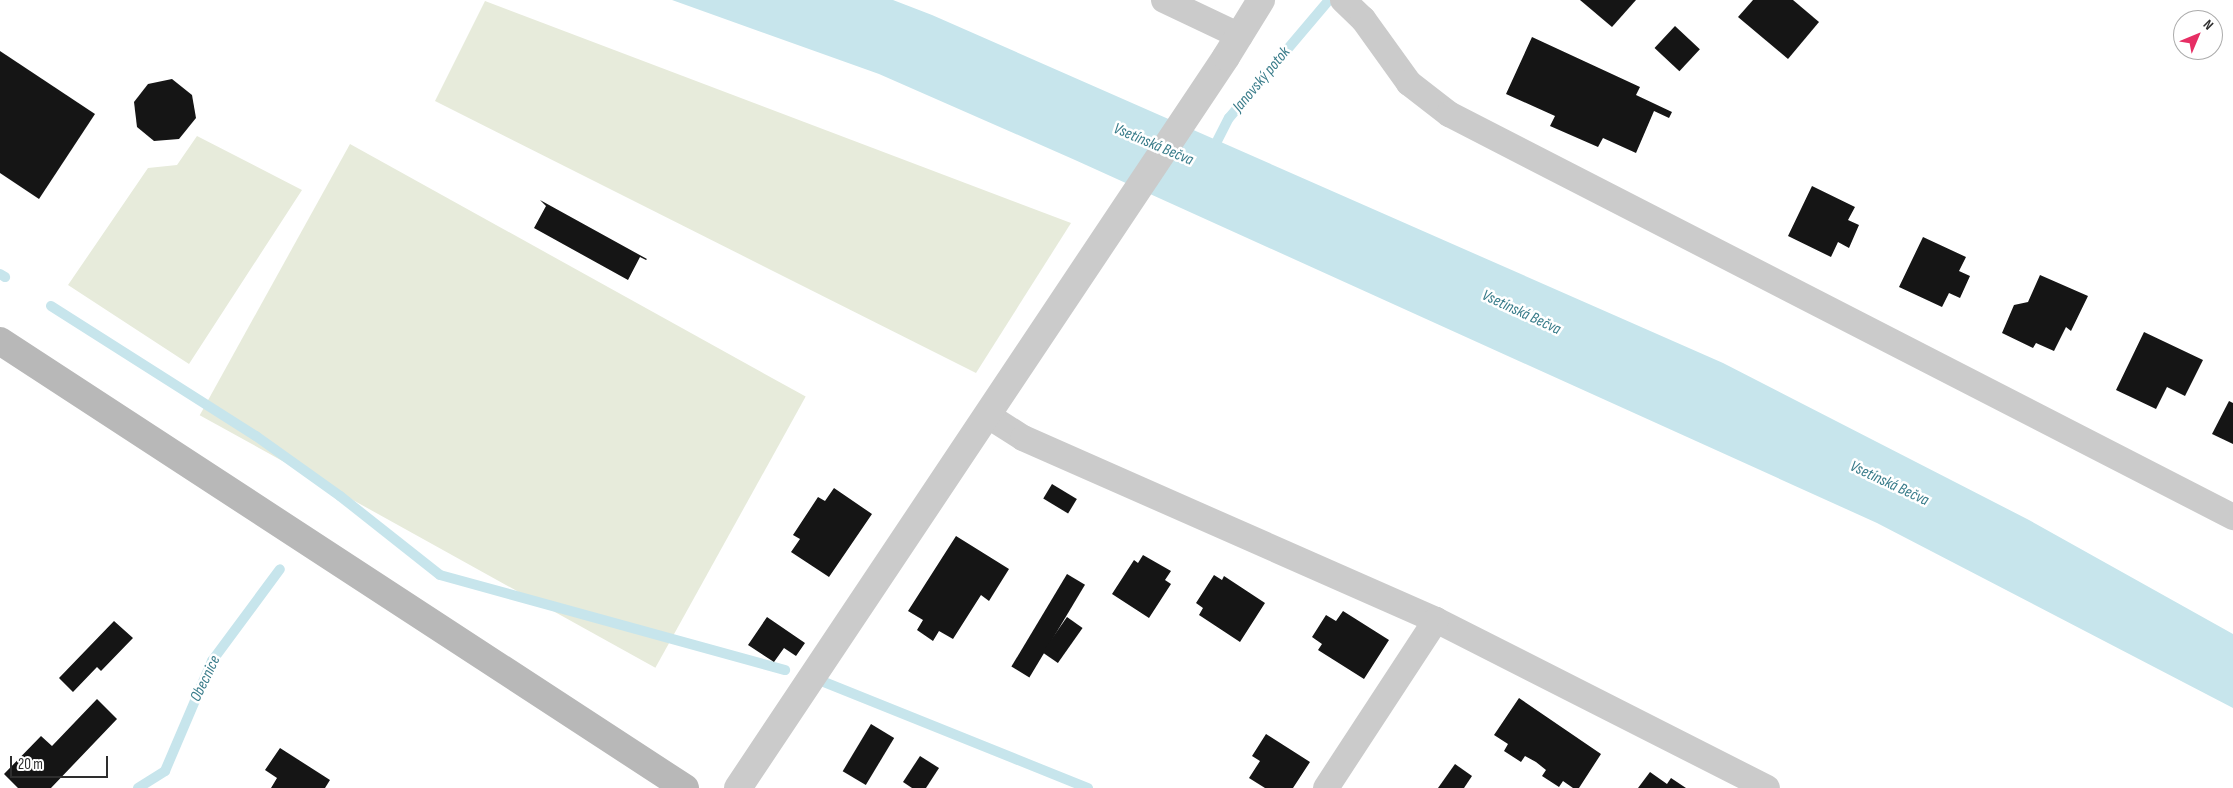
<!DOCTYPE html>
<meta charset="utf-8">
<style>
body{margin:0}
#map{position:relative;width:2233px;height:788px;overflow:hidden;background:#fff;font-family:"Sofia Sans Condensed",sans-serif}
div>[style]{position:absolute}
.green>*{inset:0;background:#e7ebdb;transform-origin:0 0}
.water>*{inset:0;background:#c7e5ec}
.stream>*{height:10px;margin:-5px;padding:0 5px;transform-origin:5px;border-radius:5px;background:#c7e5ec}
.building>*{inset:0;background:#151515;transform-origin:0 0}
.minor>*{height:26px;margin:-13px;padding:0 13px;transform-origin:13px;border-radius:13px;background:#cbcbcb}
.tertiary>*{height:28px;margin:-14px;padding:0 14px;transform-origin:14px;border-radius:14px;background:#cbcbcb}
.secondary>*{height:28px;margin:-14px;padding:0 14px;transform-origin:14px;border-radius:14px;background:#b8b8b8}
span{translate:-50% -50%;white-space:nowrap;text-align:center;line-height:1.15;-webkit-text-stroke:5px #fff;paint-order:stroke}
.water-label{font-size:16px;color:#397c8a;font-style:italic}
.north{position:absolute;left:2173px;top:10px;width:50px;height:50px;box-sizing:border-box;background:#fff;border:1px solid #ababab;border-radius:50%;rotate:45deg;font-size:14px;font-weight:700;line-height:20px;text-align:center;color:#2e2e2e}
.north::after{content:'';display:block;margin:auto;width:18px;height:22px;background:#e62e64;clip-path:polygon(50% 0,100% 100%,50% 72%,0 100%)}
.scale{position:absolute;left:10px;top:756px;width:98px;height:22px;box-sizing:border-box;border:2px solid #2e2e2e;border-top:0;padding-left:6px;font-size:15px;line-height:18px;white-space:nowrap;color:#2e2e2e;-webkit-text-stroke:4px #fff;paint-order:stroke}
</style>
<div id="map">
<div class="green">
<i style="clip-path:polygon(485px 1px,1071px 223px,976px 373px,435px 101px)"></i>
<i style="clip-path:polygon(197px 136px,302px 190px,189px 364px,68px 285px,148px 168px,177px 165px)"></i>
<i style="left:350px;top:144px;width:521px;height:310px;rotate:29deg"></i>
</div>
<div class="water">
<i style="clip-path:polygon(672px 0,893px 0,932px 15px,1723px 363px,2029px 520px,2233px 634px,2233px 708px,1877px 523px,1075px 160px,879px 74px)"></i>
</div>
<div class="stream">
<i style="left:1212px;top:151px;width:37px;rotate:-63deg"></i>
<i style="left:1229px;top:118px;width:155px;rotate:-49.7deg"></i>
<i style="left:0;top:274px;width:6px;rotate:31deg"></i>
<i style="left:51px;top:306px;width:243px;rotate:32.4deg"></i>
<i style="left:256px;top:436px;width:103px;rotate:35.5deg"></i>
<i style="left:340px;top:496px;width:127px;rotate:38.3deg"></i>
<i style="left:440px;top:575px;width:358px;rotate:15.4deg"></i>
<i style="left:819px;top:680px;width:290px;rotate:21.9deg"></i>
<i style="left:138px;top:788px;width:32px;rotate:-32deg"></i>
<i style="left:165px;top:771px;width:120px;rotate:-66.9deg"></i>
<i style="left:212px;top:661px;width:114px;rotate:-53.5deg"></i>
</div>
<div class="building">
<i style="clip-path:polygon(1580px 0,1636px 0,1612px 27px)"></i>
<i style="clip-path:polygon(1753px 0,1793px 0,1819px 22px,1788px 59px,1738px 17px)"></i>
<i style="left:1675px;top:26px;width:34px;height:30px;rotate:43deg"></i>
<i style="clip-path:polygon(1532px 37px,1640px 87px,1636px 95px,1672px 112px,1669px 118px,1654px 111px,1636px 153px,1603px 138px,1598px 147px,1550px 126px,1555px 116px,1506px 94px)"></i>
<i style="clip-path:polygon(0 51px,95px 114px,39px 199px,0 173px)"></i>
<i style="clip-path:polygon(172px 79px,192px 95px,196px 118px,179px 139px,154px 141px,137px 127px,134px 102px,148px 84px)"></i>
<i style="clip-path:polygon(1812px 186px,1855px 207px,1848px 220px,1859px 225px,1849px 248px,1838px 242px,1831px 257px,1788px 236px)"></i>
<i style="clip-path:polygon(540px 200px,647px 259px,646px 260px,640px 257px,628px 280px,534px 228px,546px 206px)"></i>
<i style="clip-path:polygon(1923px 237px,1966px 257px,1959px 271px,1970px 276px,1960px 298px,1949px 293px,1942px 307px,1899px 287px)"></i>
<i style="clip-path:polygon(2040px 275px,2088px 296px,2071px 331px,2066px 327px,2054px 351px,2036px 343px,2033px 348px,2002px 333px,2014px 305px,2028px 302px)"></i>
<i style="clip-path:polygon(2144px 332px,2203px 360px,2185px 396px,2167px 387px,2156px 409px,2116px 390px)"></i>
<i style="clip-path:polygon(2229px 401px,2233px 403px,2233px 444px,2212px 434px)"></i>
<i style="left:1052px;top:484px;width:29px;height:17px;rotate:31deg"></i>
<i style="clip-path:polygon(834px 488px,872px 514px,829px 577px,791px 552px,800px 539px,793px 535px,818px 497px,825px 501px)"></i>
<i style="clip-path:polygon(956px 536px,1009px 569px,989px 601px,981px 595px,953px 639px,939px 631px,933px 641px,917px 630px,923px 620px,908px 611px)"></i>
<i style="clip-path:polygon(1143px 555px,1171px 571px,1165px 580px,1171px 584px,1149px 618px,1112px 594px,1134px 560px,1138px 563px)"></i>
<i style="left:1067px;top:574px;width:21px;height:108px;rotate:31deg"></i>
<i style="clip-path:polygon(1214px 575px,1222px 580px,1224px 576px,1265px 603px,1240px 642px,1199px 615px,1203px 608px,1196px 603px)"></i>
<i style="clip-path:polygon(1343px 611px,1389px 640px,1364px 679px,1318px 650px,1322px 644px,1312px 637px,1326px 615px,1336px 621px)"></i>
<i style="clip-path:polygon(767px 617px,805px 643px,796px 656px,784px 648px,774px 662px,748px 645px)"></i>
<i style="left:1067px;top:617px;width:19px;height:43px;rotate:35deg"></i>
<i style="clip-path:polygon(114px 621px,133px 638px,101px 671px,97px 667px,73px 692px,59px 678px)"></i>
<i style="clip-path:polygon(1519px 698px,1601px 754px,1579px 788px,1573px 788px,1563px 781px,1559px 787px,1542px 776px,1546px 770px,1536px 762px,1525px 756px,1521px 762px,1504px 751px,1508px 744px,1494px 735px)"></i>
<i style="clip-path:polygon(97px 699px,117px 719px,51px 788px,18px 788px,4px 774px,41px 736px,52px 746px)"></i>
<i style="left:871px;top:724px;width:27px;height:55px;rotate:31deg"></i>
<i style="clip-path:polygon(1266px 734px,1310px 762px,1293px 788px,1265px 788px,1249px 778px,1260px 761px,1252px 756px)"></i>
<i style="clip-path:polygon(280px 748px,330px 780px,325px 788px,271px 788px,277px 778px,265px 770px)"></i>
<i style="clip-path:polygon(920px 756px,939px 768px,926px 788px,912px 788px,903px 782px)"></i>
<i style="clip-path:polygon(1455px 764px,1472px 776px,1464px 788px,1438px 788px)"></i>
<i style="clip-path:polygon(1650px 772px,1667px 784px,1671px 778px,1686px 788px,1638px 788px)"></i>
</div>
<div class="minor">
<i style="left:1164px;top:0;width:84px;rotate:25.3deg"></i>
<i style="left:1343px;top:0;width:28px;rotate:44deg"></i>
<i style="left:1363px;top:19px;width:79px;rotate:54.3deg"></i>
<i style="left:1409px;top:83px;width:51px;rotate:37.8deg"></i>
<i style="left:1449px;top:114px;width:882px;rotate:27.2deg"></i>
<i style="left:987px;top:415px;width:43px;rotate:32.6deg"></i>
<i style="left:1023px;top:438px;width:451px;rotate:23.8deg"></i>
<i style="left:1436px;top:620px;width:371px;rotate:26.9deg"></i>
<i style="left:1326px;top:788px;width:201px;rotate:-56.8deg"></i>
</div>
<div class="tertiary">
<i style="left:738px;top:788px;width:879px;rotate:-56.27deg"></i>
<i style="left:1226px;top:57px;width:67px;rotate:-58.4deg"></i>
</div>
<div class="secondary">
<i style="left:0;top:341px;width:818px;rotate:33.13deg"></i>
</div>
<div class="water-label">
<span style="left:1262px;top:80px;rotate:-50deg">Janovský potok</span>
<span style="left:1153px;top:145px;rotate:23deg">Vsetínská Bečva</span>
<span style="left:1521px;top:313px;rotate:25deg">Vsetínská Bečva</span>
<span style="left:1889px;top:484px;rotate:25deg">Vsetínská Bečva</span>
<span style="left:206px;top:679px;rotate:-64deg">Obecnice</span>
</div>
<div class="north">N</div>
<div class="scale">20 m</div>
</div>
